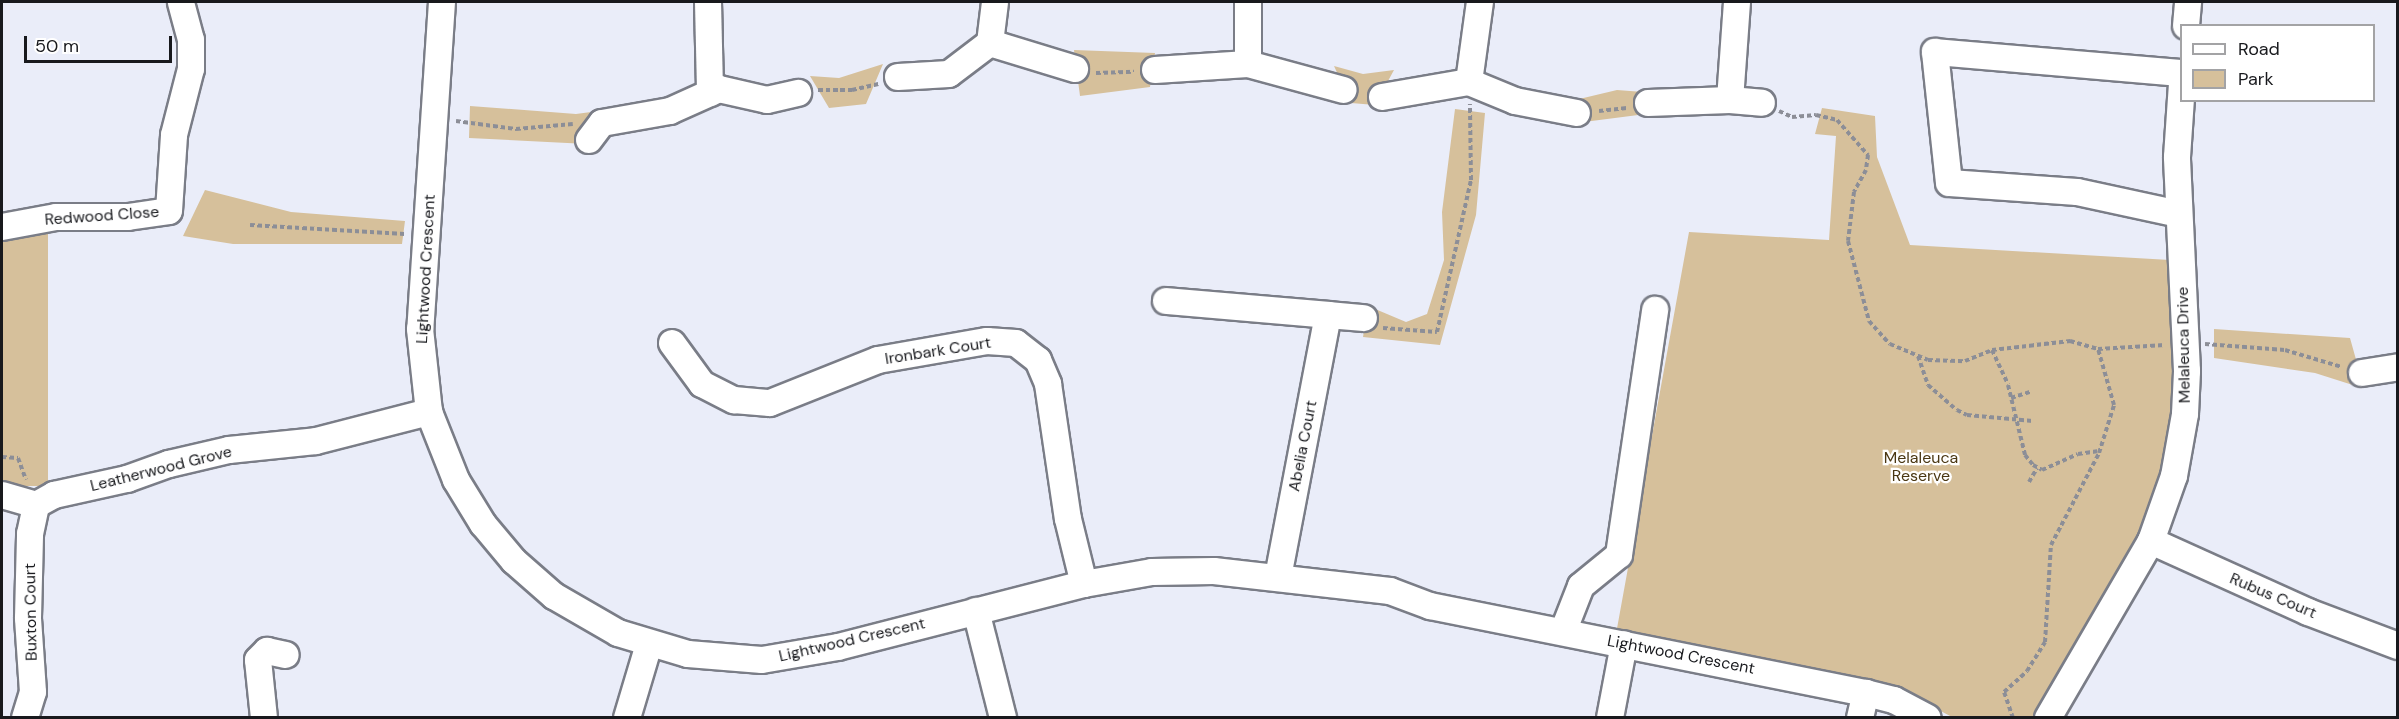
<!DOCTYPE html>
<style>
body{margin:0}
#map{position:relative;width:2399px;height:719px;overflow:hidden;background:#eaedf9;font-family:"DM Sans",sans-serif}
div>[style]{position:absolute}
.green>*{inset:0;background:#d6c09b;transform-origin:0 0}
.path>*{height:4px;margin-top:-2px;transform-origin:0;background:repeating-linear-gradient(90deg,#8c8e97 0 4.5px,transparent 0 7.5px)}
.roads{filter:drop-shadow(2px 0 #7a7d87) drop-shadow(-2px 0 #7a7d87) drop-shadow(0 2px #7a7d87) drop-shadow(0 -2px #7a7d87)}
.minor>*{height:26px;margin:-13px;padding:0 13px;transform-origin:13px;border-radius:13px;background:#fff}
span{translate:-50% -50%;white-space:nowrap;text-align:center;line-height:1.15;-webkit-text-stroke:4.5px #fff;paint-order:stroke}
.street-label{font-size:16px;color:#18191d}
.park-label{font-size:16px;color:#4a3713}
.frame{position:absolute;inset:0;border:3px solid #18191d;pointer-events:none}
.legend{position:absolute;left:2180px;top:24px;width:195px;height:78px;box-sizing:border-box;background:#fff;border:2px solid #a3a3a5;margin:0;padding:8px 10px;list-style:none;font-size:18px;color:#18191d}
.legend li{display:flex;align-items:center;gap:12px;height:30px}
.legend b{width:30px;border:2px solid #a3a3a5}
.scale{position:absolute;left:24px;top:36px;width:148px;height:27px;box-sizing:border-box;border:3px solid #18191d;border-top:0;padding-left:8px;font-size:18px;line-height:21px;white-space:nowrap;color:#18191d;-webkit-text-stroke:4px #fff;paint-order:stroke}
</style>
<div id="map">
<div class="green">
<i style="clip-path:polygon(1074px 50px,1155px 53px,1150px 87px,1080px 96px)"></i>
<i style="clip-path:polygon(883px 64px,866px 104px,829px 108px,810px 76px,839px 78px)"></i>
<i style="clip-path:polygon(1334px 66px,1363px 74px,1394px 70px,1375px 105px,1351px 103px)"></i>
<i style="clip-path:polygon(1617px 90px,1643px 92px,1646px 114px,1576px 123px,1575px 100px)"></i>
<i style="clip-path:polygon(470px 106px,576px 114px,591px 112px,587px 144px,469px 138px)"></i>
<i style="clip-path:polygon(1822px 108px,1875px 116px,1877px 157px,1910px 245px,2170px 260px,2173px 410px,2163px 471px,2141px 536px,2038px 717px,1952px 717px,1899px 689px,1616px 634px,1689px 232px,1829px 240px,1836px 136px,1815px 134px)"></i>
<i style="clip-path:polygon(1455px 109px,1485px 113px,1476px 215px,1440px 345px,1363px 337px,1368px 306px,1406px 322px,1427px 314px,1444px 260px,1442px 212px)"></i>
<i style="clip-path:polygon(205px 190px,291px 212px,405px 221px,402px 244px,233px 244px,183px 236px)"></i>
<i style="left:48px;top:232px;width:254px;height:47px;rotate:90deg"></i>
<i style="clip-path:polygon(2214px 329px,2350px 338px,2362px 381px,2359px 387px,2315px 373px,2214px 358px)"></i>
</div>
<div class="path">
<i style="left:1096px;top:73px;width:38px;rotate:-2deg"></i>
<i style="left:818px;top:90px;width:34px"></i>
<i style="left:852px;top:90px;width:27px;rotate:-13deg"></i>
<i style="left:1599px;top:111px;width:28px;rotate:-6deg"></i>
<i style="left:1779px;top:111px;width:14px;rotate:25deg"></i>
<i style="left:1792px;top:117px;width:24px;rotate:-5deg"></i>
<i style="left:1816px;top:115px;width:22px;rotate:13deg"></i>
<i style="left:1837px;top:120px;width:47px;rotate:48.5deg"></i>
<i style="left:1868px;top:155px;width:15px;rotate:98deg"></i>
<i style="left:1866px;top:170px;width:25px;rotate:119deg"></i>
<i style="left:1854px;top:192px;width:49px;rotate:97deg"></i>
<i style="left:1848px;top:241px;width:83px;rotate:75.3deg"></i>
<i style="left:1869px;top:321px;width:31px;rotate:48deg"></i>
<i style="left:1890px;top:344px;width:41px;rotate:22.8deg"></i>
<i style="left:1928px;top:360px;width:37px;rotate:2deg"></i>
<i style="left:1965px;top:361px;width:29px;rotate:-22deg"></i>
<i style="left:1992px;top:350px;width:79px;rotate:-6.6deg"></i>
<i style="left:2070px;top:341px;width:29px;rotate:16deg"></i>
<i style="left:2098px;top:349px;width:67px;rotate:-3.4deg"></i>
<i style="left:456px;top:121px;width:61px;rotate:7.6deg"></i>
<i style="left:516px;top:129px;width:57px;rotate:-5deg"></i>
<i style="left:250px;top:225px;width:155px;rotate:3.3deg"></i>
<i style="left:1383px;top:328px;width:54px;rotate:4.2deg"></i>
<i style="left:1437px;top:332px;width:156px;rotate:-77.4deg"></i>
<i style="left:1471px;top:180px;width:76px;rotate:-90.8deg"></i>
<i style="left:2205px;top:344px;width:80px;rotate:4.3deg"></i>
<i style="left:2285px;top:350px;width:59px;rotate:16.6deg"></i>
<i style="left:1992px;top:350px;width:38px;rotate:65deg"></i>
<i style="left:2008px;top:385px;width:72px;rotate:76.3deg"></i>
<i style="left:2025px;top:455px;width:13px;rotate:51deg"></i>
<i style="left:2033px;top:465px;width:10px;rotate:29deg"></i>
<i style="left:2042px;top:470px;width:39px;rotate:-24deg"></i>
<i style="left:2078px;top:454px;width:21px;rotate:-8deg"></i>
<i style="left:1918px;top:356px;width:31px;rotate:71deg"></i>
<i style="left:1928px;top:385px;width:38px;rotate:41deg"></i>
<i style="left:1957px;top:410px;width:11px;rotate:27deg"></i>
<i style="left:1967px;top:415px;width:66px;rotate:5.2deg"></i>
<i style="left:2011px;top:398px;width:20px;rotate:-18deg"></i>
<i style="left:2px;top:457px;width:16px;rotate:4deg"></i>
<i style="left:18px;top:458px;width:23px;rotate:70deg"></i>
<i style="left:2029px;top:482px;width:16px;rotate:-60deg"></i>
<i style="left:2013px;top:718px;width:28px;rotate:-109deg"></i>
<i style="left:2004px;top:692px;width:31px;rotate:-42deg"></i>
<i style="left:2027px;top:671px;width:34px;rotate:-58deg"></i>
<i style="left:2045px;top:642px;width:97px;rotate:-86.5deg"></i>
<i style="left:2051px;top:545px;width:104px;rotate:-62.4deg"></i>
<i style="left:2099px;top:453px;width:50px;rotate:-72.6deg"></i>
<i style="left:2114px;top:405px;width:58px;rotate:-105.9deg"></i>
</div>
<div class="roads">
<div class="minor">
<i style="left:442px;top:2px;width:328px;rotate:93.8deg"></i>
<i style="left:420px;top:329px;width:83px;rotate:83.8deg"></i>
<i style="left:429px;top:412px;width:73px;rotate:68.3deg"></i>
<i style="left:456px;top:480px;width:52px;rotate:58.5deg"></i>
<i style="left:483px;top:524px;width:48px;rotate:50deg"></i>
<i style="left:514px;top:561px;width:53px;rotate:41.2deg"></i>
<i style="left:554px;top:596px;width:74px;rotate:30deg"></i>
<i style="left:618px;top:633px;width:73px;rotate:16.7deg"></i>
<i style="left:688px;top:654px;width:74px;rotate:4.6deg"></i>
<i style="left:762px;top:660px;width:77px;rotate:-9.7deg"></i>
<i style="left:838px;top:647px;width:254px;rotate:-14.4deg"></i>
<i style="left:1084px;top:584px;width:69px;rotate:-10deg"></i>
<i style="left:1152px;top:572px;width:62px;rotate:-0.9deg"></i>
<i style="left:1214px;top:571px;width:177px;rotate:6.5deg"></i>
<i style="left:1390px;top:591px;width:43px;rotate:20.6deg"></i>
<i style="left:1430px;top:606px;width:445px;rotate:11.3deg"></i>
<i style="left:1866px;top:693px;width:29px;rotate:14deg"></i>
<i style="left:1894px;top:700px;width:38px;rotate:28deg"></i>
<i style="left:708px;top:2px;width:91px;rotate:88.7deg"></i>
<i style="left:1248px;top:2px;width:62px;rotate:90deg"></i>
<i style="left:2186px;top:26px;width:24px;rotate:-85deg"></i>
<i style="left:990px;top:43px;width:41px;rotate:-83deg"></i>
<i style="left:1155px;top:70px;width:93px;rotate:-3.7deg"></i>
<i style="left:1248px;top:64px;width:99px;rotate:15.2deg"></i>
<i style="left:898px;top:77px;width:51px;rotate:-3.4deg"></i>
<i style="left:949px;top:74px;width:51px;rotate:-37.1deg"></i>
<i style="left:990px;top:43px;width:89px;rotate:17deg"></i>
<i style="left:1469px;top:82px;width:81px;rotate:-82.2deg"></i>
<i style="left:1382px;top:97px;width:88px;rotate:-9.8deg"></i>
<i style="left:1469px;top:82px;width:50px;rotate:22.4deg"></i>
<i style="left:1515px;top:101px;width:63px;rotate:11deg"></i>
<i style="left:1730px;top:100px;width:98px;rotate:-85.9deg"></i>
<i style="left:1648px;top:103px;width:82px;rotate:-2.1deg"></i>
<i style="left:1730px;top:100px;width:32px;rotate:5deg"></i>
<i style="left:589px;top:140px;width:21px;rotate:-53deg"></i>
<i style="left:602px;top:123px;width:69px;rotate:-10deg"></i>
<i style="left:670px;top:111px;width:54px;rotate:-24.2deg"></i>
<i style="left:719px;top:89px;width:49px;rotate:12.9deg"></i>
<i style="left:767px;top:100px;width:32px;rotate:-13deg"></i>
<i style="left:2179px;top:214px;width:104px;rotate:-167.8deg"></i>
<i style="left:2077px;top:192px;width:128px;rotate:-176deg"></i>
<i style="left:1949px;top:183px;width:132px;rotate:-96.1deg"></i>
<i style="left:1935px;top:52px;width:248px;rotate:4.9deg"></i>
<i style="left:2px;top:227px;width:55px;rotate:-10.5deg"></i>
<i style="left:56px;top:217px;width:72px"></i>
<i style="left:128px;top:217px;width:41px;rotate:-8.3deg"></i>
<i style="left:169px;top:211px;width:76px;rotate:-86.2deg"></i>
<i style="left:174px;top:135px;width:68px;rotate:-75.6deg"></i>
<i style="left:191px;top:69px;width:29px;rotate:-90deg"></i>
<i style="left:191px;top:40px;width:39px;rotate:-105deg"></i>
<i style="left:1166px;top:301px;width:163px;rotate:4.9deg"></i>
<i style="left:1328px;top:315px;width:267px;rotate:100.8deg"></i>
<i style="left:1328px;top:315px;width:36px;rotate:5deg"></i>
<i style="left:672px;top:343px;width:51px;rotate:53.8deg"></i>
<i style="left:702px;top:384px;width:36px;rotate:27deg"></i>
<i style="left:734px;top:400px;width:36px;rotate:5deg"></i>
<i style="left:770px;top:403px;width:116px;rotate:-21.7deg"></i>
<i style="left:878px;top:360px;width:111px;rotate:-9.9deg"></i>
<i style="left:987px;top:341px;width:29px;rotate:4deg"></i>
<i style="left:1016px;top:343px;width:28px;rotate:38deg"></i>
<i style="left:1038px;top:360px;width:26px;rotate:67deg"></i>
<i style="left:1048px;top:384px;width:136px;rotate:81.6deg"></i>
<i style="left:1068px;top:519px;width:67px;rotate:76.2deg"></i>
<i style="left:2362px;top:373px;width:36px;rotate:-9deg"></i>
<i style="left:2px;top:495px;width:35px;rotate:16deg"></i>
<i style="left:36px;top:505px;width:21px;rotate:-29deg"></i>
<i style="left:54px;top:495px;width:75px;rotate:-12.4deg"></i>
<i style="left:127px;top:479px;width:45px;rotate:-19.7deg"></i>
<i style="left:169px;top:464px;width:62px;rotate:-13.1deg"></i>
<i style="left:229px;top:450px;width:87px;rotate:-5.9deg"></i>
<i style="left:316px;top:441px;width:117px;rotate:-14.4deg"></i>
<i style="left:2151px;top:541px;width:172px;rotate:24.3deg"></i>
<i style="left:2308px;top:612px;width:96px;rotate:20.7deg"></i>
<i style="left:976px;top:611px;width:110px;rotate:75.8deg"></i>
<i style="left:1563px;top:632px;width:49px;rotate:-68.6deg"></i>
<i style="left:1581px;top:586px;width:49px;rotate:-39.2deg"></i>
<i style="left:1619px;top:555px;width:248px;rotate:-81.6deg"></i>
<i style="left:25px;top:718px;width:27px;rotate:-73deg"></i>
<i style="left:33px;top:692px;width:74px;rotate:-93.9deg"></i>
<i style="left:28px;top:618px;width:84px;rotate:-88.6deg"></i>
<i style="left:30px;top:534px;width:30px;rotate:-78deg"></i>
<i style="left:264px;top:718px;width:58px;rotate:-95.9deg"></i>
<i style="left:258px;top:660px;width:13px;rotate:-45deg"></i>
<i style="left:267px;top:651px;width:19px;rotate:12deg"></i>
<i style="left:627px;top:718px;width:77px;rotate:-73.4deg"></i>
<i style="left:1610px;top:718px;width:75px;rotate:-79.3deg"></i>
<i style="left:1860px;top:718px;width:26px;rotate:-77deg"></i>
<i style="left:2048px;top:718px;width:205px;rotate:-59.8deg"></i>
<i style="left:2151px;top:541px;width:69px;rotate:-70.5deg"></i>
<i style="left:2174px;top:476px;width:63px;rotate:-79.9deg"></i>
<i style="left:2185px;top:414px;width:43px;rotate:-87.3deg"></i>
<i style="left:2187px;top:371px;width:214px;rotate:-92.7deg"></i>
<i style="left:2177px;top:157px;width:74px;rotate:-86.1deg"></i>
</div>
</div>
<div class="street-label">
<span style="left:102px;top:216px;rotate:-4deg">Redwood Close</span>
<span style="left:426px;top:269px;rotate:-87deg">Lightwood Crescent</span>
<span style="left:2184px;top:345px;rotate:-91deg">Melaleuca Drive</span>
<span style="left:938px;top:351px;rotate:-9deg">Ironbark Court</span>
<span style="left:1303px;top:446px;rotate:-79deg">Abelia Court</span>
<span style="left:161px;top:469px;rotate:-14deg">Leatherwood Grove</span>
<span style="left:2273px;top:596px;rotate:23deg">Rubus Court</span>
<span style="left:31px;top:612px;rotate:-91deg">Buxton Court</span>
<span style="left:852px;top:640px;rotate:-13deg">Lightwood Crescent</span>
<span style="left:1681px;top:655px;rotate:11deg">Lightwood Crescent</span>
</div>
<div class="park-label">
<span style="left:1921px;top:467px">Melaleuca<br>Reserve</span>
</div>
<div class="frame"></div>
<ul class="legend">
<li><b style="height:8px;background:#fff"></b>Road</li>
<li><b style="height:16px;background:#d6c09b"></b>Park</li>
</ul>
<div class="scale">50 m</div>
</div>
